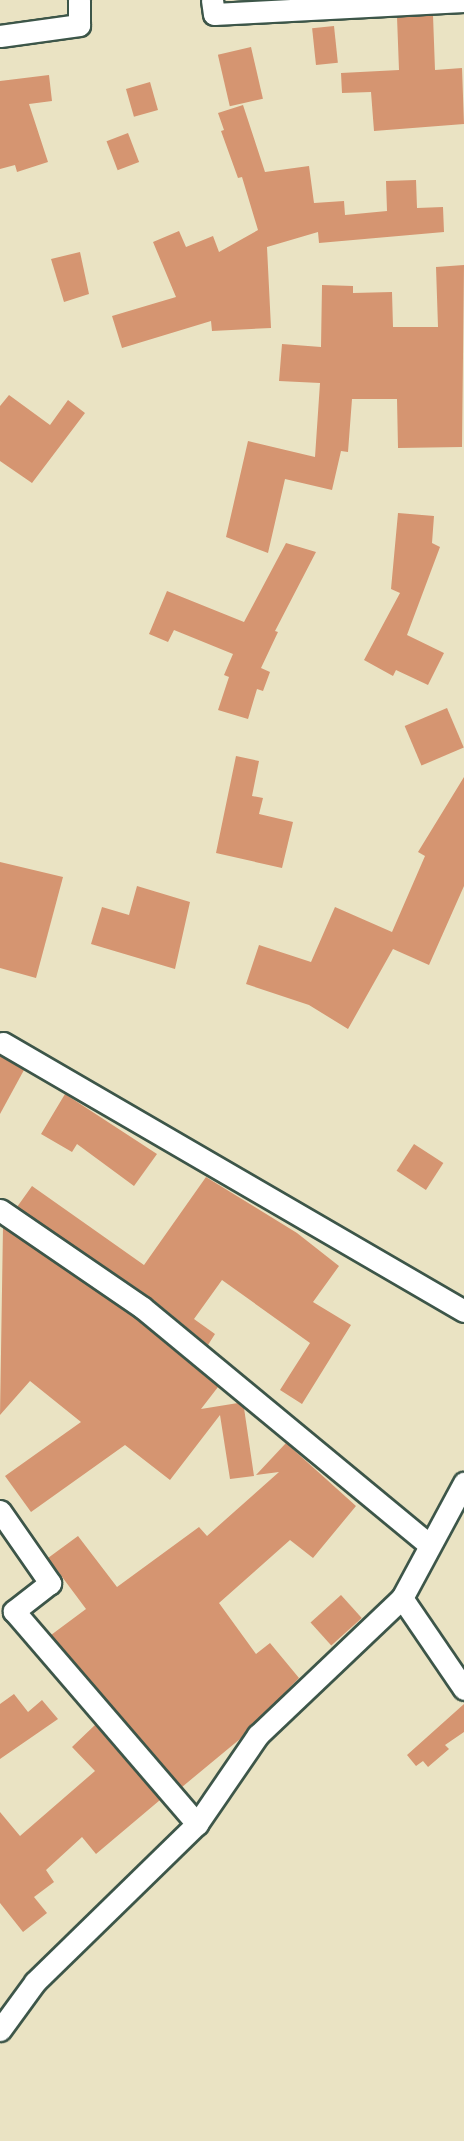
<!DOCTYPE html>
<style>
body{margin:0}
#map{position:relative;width:464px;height:2141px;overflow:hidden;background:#eae3c3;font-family:"Indie Flower",sans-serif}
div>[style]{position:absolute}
.building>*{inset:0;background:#d59571;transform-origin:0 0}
.roads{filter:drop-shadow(2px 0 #3d5649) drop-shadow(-2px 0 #3d5649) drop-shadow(0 2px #3d5649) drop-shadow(0 -2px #3d5649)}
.minor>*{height:21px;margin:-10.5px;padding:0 10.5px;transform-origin:10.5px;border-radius:10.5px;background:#fff}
span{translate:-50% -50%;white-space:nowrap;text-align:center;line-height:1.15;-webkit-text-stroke:5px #f6f6f2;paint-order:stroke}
</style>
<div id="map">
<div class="building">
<i style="clip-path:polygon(433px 15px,435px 70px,462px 68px,464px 124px,374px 131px,371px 92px,342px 93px,341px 73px,399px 70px,397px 17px)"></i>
<i style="left:334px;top:26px;width:37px;height:22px;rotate:84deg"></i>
<i style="left:251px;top:47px;width:53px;height:34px;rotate:77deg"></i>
<i style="clip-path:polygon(49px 75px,52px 101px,29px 104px,48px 162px,17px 172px,15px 165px,0 169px,0 81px)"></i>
<i style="left:150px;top:82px;width:29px;height:25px;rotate:74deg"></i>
<i style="clip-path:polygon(243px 105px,265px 172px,309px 166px,314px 203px,344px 201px,345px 215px,387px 211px,386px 181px,416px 180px,417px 208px,443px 207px,444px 232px,319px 243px,318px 232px,267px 247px,271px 328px,212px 331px,211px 321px,122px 348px,112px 316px,176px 297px,153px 242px,179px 231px,186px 247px,213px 236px,219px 252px,258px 230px,242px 177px,238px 178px,221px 131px,224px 130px,218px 113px)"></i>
<i style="left:128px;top:133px;width:31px;height:23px;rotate:69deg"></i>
<i style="clip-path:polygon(80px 252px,89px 294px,64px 302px,51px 259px)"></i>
<i style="clip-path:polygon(464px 265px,462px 447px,398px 448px,397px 399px,352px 399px,348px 452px,341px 451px,332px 490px,285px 479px,268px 553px,226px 537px,248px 441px,315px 457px,320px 383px,279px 381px,282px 344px,321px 347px,322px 285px,353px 286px,353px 293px,392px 292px,393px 327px,438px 327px,436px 267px)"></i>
<i style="clip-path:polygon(9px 395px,50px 425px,68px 400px,85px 413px,32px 483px,0 461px,0 406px)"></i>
<i style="clip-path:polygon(398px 513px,434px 516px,432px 543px,440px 547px,407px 635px,444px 653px,428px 685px,396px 670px,393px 676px,364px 660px,400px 593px,391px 589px)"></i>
<i style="clip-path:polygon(286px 543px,316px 552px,275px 631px,278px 632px,261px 668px,270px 672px,263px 691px,257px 689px,248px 719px,218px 710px,229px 677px,224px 675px,233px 654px,174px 630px,168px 642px,149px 634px,167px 591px,244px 622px)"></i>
<i style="left:447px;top:708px;width:43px;height:46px;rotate:67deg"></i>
<i style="clip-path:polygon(236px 756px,259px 761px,252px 796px,263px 798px,259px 814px,293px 822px,282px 868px,216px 853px)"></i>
<i style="clip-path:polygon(464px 777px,464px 886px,429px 965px,393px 949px,348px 1029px,309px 1005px,246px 984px,259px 945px,311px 962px,335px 907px,392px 932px,425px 856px,418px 852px)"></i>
<i style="clip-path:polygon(0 862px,63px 877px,36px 978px,0 968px)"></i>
<i style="clip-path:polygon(137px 886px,190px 902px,175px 969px,91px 944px,102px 907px,129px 915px)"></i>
<i style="clip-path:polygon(0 1056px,24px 1070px,0 1114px)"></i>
<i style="clip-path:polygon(65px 1094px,157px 1154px,134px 1186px,77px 1144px,72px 1152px,41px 1134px)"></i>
<i style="left:414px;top:1144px;width:35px;height:32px;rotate:33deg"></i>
<i style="clip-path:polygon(206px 1177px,297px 1233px,339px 1266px,313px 1302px,351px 1325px,302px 1404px,280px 1390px,310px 1343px,222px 1280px,194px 1319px,215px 1334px,208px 1345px,150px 1297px,17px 1207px,32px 1186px,144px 1265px)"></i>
<i style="clip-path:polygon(3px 1227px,135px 1318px,218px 1387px,201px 1409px,238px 1403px,244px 1408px,254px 1476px,230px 1479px,220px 1415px,170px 1480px,125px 1445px,31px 1512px,5px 1476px,81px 1422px,30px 1381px,0 1415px)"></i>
<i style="clip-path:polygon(286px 1443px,356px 1506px,313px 1558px,290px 1540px,219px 1603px,256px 1654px,270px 1643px,299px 1678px,240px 1739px,182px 1787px,51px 1635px,86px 1609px,48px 1558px,78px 1536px,117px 1587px,199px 1527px,207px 1536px,279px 1472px,256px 1475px)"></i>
<i style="left:341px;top:1595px;width:31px;height:41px;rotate:48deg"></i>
<i style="clip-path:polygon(14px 1694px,28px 1712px,42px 1700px,58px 1719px,0 1759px,0 1704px)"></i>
<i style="clip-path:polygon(464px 1704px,464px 1732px,445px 1745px,449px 1749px,428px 1767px,423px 1761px,416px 1766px,407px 1755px)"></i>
<i style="clip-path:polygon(95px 1725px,160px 1800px,96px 1854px,82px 1837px,46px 1870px,54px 1882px,34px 1897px,47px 1913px,23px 1932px,0 1903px,0 1812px,20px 1836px,95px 1771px,72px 1747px)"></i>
</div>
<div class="roads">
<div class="minor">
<i style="left:212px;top:0;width:14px;rotate:82deg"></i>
<i style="left:214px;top:14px;width:250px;rotate:-3deg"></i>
<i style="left:0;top:36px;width:80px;rotate:-7.9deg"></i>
<i style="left:79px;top:25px;width:25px;rotate:-90deg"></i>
<i style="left:3px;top:1043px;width:533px;rotate:30.17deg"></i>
<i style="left:0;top:1210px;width:173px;rotate:34.4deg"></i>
<i style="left:143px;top:1308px;width:371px;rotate:39.6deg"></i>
<i style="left:0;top:1511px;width:88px;rotate:55.2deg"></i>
<i style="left:50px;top:1583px;width:46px;rotate:142.1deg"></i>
<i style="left:14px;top:1611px;width:281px;rotate:49.3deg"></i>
<i style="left:402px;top:1598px;width:110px;rotate:55.7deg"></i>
<i style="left:0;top:2030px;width:59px;rotate:-53.9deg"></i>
<i style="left:35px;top:1982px;width:226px;rotate:-44.3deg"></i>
<i style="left:197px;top:1824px;width:108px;rotate:-55.6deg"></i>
<i style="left:258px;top:1735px;width:199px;rotate:-43.6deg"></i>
<i style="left:402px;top:1598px;width:131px;rotate:-61.7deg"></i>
</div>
</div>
</div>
